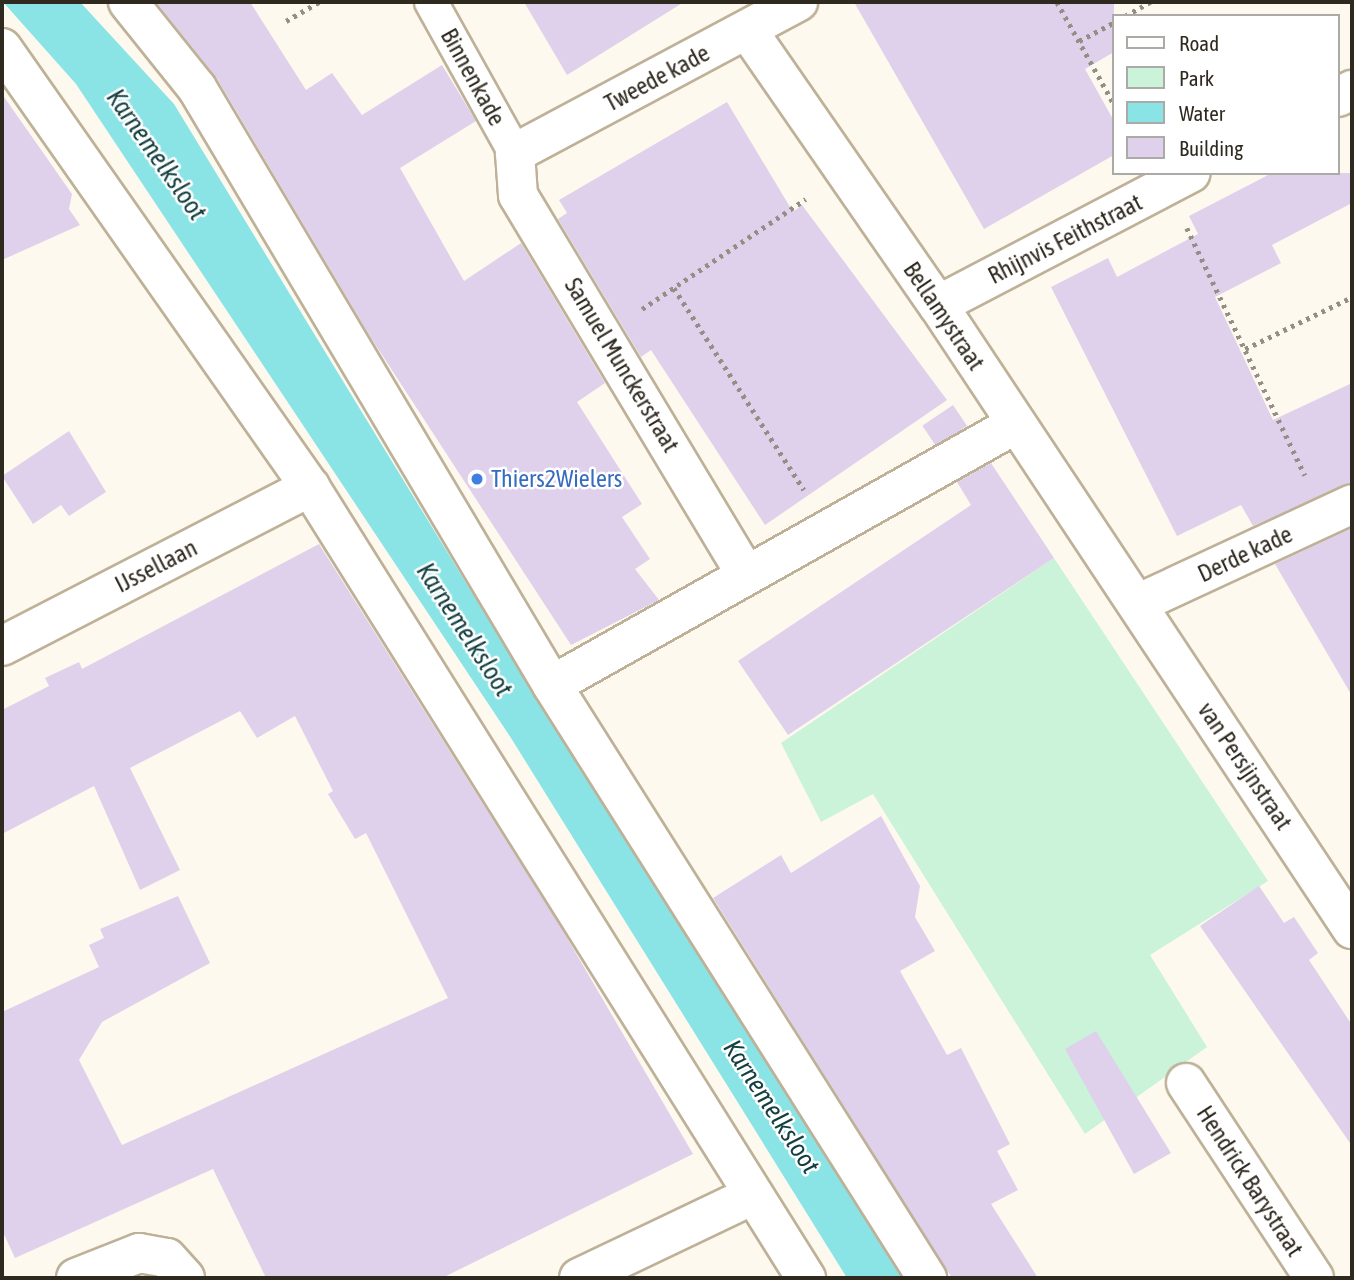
<!DOCTYPE html>
<style>
body{margin:0}
#map{position:relative;width:1354px;height:1280px;overflow:hidden;background:#fef9ee;font-family:"Asap Condensed",sans-serif}
div>[style]{position:absolute}
.green>*{inset:0;background:#caf3da}
.water>*{inset:0;background:#8ae4e6}
.building>*{inset:0;background:#dfd1eb;transform-origin:0 0}
.path>*{height:4.5px;margin-top:-2.25px;transform-origin:0;background:repeating-linear-gradient(90deg,#948f84 0 3.5px,transparent 0 8.5px)}
.roads{filter:drop-shadow(2px 0 #beb198) drop-shadow(-2px 0 #beb198) drop-shadow(0 2px #beb198) drop-shadow(0 -2px #beb198)}
.service>*{height:32px;margin:-16px;padding:0 16px;transform-origin:16px;border-radius:16px;background:#fff}
.minor>*{height:38px;margin:-19px;padding:0 19px;transform-origin:19px;border-radius:19px;background:#fff}
.dots>*{width:19px;height:19px;translate:-50% -50%;box-sizing:border-box;border:4px solid #fff;border-radius:50%}
span{translate:-50% -50%;white-space:nowrap;text-align:center;line-height:1.15;-webkit-text-stroke:5px #fff;paint-order:stroke}
.street-label{font-size:24px;color:#2f2a20}
.shop-label{font-size:24px;color:#366cbe}
.left{translate:0 -50%;text-align:left}
.water-label{font-size:26px;color:#143f40;font-style:italic}
.frame{position:absolute;inset:0;border:4px solid #2f2a20;pointer-events:none}
.legend{position:absolute;left:1112px;top:14px;width:228px;height:161px;box-sizing:border-box;background:#fff;border:2px solid #acaaa6;margin:0;padding:9px 12px;list-style:none;font-size:21px;color:#2f2a20}
.legend li{display:flex;align-items:center;gap:14px;height:35px}
.legend b{width:35px;border:2px solid #acaaa6}
</style>
<div id="map">
<div class="green">
<i style="clip-path:polygon(1054px 558px,1268px 881px,1150px 955px,1207px 1047px,1085px 1134px,873px 794px,821px 822px,781px 743px)"></i>
</div>
<div class="water">
<i style="clip-path:polygon(3px 2px,80px 2px,174px 104px,535px 696px,906px 1278px,847px 1278px,511px 738px,76px 84px)"></i>
</div>
<div class="building">
<i style="clip-path:polygon(156px 2px,250px 2px,306px 90px,332px 73px,362px 115px,442px 65px,476px 121px,400px 168px,464px 281px,521px 243px,605px 383px,577px 402px,642px 504px,622px 517px,650px 559px,635px 569px,659px 600px,571px 645px,371px 338px,216px 77px)"></i>
<i style="clip-path:polygon(524px 2px,684px 2px,567px 75px)"></i>
<i style="clip-path:polygon(854px 2px,1114px 2px,1114px 52px,1085px 69px,1114px 121px,1114px 155px,984px 229px)"></i>
<i style="clip-path:polygon(2px 94px,72px 194px,69px 209px,80px 225px,2px 260px)"></i>
<i style="clip-path:polygon(727px 102px,793px 212px,802px 205px,947px 400px,765px 525px,651px 350px,641px 357px,558px 219px,567px 213px,559px 200px)"></i>
<i style="clip-path:polygon(1272px 173px,1352px 173px,1352px 203px,1272px 245px,1281px 263px,1215px 297px,1273px 420px,1352px 383px,1352px 482px,1253px 526px,1241px 505px,1177px 536px,1051px 287px,1108px 258px,1117px 277px,1198px 234px,1189px 216px)"></i>
<i style="left:953px;top:405px;width:25px;height:37px;rotate:56deg"></i>
<i style="clip-path:polygon(69px 431px,106px 492px,69px 516px,61px 505px,33px 524px,2px 476px)"></i>
<i style="clip-path:polygon(991px 463px,1054px 558px,788px 735px,738px 661px,971px 505px,957px 482px)"></i>
<i style="clip-path:polygon(1352px 528px,1352px 696px,1275px 564px)"></i>
<i style="clip-path:polygon(319px 544px,560px 926px,693px 1154px,442px 1278px,266px 1278px,213px 1169px,15px 1258px,2px 1230px,2px 1012px,99px 967px,89px 945px,104px 938px,100px 929px,178px 896px,210px 963px,102px 1022px,79px 1060px,122px 1145px,448px 998px,366px 833px,355px 839px,328px 794px,333px 791px,295px 716px,257px 738px,240px 711px,130px 768px,180px 870px,140px 890px,94px 786px,2px 834px,2px 710px,49px 686px,45px 678px,79px 662px,82px 669px)"></i>
<i style="clip-path:polygon(881px 816px,920px 886px,915px 917px,935px 951px,900px 971px,947px 1055px,961px 1048px,1010px 1144px,997px 1151px,1018px 1190px,991px 1204px,1038px 1278px,952px 1278px,713px 898px,781px 855px,791px 873px)"></i>
<i style="clip-path:polygon(1259px 886px,1284px 923px,1294px 917px,1318px 953px,1309px 960px,1352px 1025px,1352px 1146px,1200px 926px)"></i>
<i style="clip-path:polygon(1096px 1031px,1171px 1153px,1134px 1174px,1065px 1049px)"></i>
</div>
<div class="path">
<i style="left:1057px;top:2px;width:117px;rotate:60.8deg"></i>
<i style="left:1125px;top:16px;width:29px;rotate:-29deg"></i>
<i style="left:286px;top:21px;width:38px;rotate:-30deg"></i>
<i style="left:1079px;top:41px;width:40px;rotate:-28deg"></i>
<i style="left:1187px;top:228px;width:274px;rotate:64.5deg"></i>
<i style="left:674px;top:288px;width:240px;rotate:57.2deg"></i>
<i style="left:642px;top:309px;width:197px;rotate:-33.9deg"></i>
<i style="left:1245px;top:349px;width:119px;rotate:-25.9deg"></i>
</div>
<div class="roads">
<div class="service">
<i style="left:431px;top:2px;width:173px;rotate:60.9deg"></i>
</div>
<div class="minor">
<i style="left:128px;top:2px;width:110px;rotate:51.3deg"></i>
<i style="left:197px;top:88px;width:695px;rotate:59.26deg"></i>
<i style="left:552px;top:685px;width:702px;rotate:57.69deg"></i>
<i style="left:748px;top:31px;width:333px;rotate:55.3deg"></i>
<i style="left:938px;top:305px;width:749px;rotate:56.44deg"></i>
<i style="left:2px;top:48px;width:536px;rotate:54.95deg"></i>
<i style="left:310px;top:487px;width:934px;rotate:57.91deg"></i>
<i style="left:1338px;top:97px;width:16px;rotate:-27deg"></i>
<i style="left:938px;top:305px;width:285px;rotate:-27.6deg"></i>
<i style="left:745px;top:573px;width:441px;rotate:-121deg"></i>
<i style="left:518px;top:195px;width:42px;rotate:-94.1deg"></i>
<i style="left:515px;top:153px;width:321px;rotate:-28.1deg"></i>
<i style="left:1137px;top:604px;width:237px;rotate:-24.9deg"></i>
<i style="left:2px;top:646px;width:347px;rotate:-27.3deg"></i>
<i style="left:552px;top:685px;width:532px;rotate:-29.36deg"></i>
<i style="left:1186px;top:1083px;width:233px;rotate:56.7deg"></i>
<i style="left:76px;top:1278px;width:68px;rotate:-21.6deg"></i>
<i style="left:139px;top:1253px;width:28px;rotate:10deg"></i>
<i style="left:167px;top:1258px;width:27px;rotate:48deg"></i>
<i style="left:579px;top:1278px;width:193px;rotate:-25.5deg"></i>
</div>
</div>
<div class="dots">
<i style="left:477px;top:479px;background:#3f7fe0"></i>
</div>
<div class="street-label">
<span style="left:473px;top:77px;rotate:61deg">Binnenkade</span>
<span style="left:657px;top:78px;rotate:-28deg">Tweede kade</span>
<span style="left:1065px;top:239px;rotate:-27deg">Rhijnvis Feithstraat</span>
<span style="left:944px;top:316px;rotate:56deg">Bellamystraat</span>
<span style="left:622px;top:365px;rotate:59deg">Samuel Munckerstraat</span>
<span style="left:1245px;top:554px;rotate:-25deg">Derde kade</span>
<span style="left:156px;top:566px;rotate:-27deg">IJssellaan</span>
<span style="left:1245px;top:766px;rotate:56deg">van Persijnstraat</span>
<span style="left:1250px;top:1181px;rotate:57deg">Hendrick Barystraat</span>
</div>
<div class="shop-label">
<span class="left" style="left:491px;top:479px">Thiers2Wielers</span>
</div>
<div class="water-label">
<span style="left:156px;top:155px;rotate:55deg">Karnemelksloot</span>
<span style="left:464px;top:630px;rotate:57deg">Karnemelksloot</span>
<span style="left:771px;top:1107px;rotate:57deg">Karnemelksloot</span>
</div>
<div class="frame"></div>
<ul class="legend">
<li><b style="height:9px;background:#fff"></b>Road</li>
<li><b style="height:19px;background:#caf3da"></b>Park</li>
<li><b style="height:19px;background:#8ae4e6"></b>Water</li>
<li><b style="height:19px;background:#dfd1eb"></b>Building</li>
</ul>
</div>
